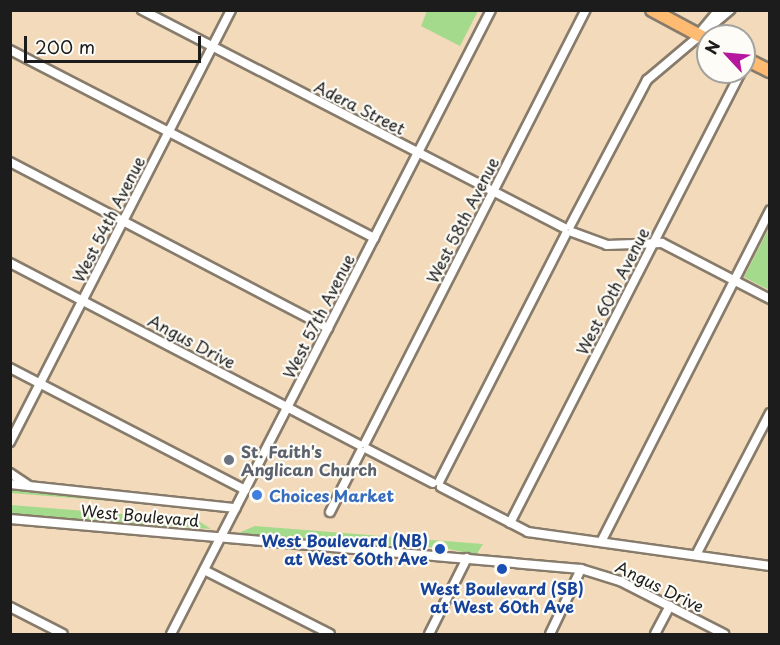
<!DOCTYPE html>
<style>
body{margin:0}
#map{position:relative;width:780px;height:645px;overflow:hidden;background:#f2daba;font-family:"Playpen Sans",sans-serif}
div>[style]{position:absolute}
.green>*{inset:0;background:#a4da8b}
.roads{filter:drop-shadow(2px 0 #877b6b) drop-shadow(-2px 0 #877b6b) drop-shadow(0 2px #877b6b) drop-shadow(0 -2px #877b6b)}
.minor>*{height:8px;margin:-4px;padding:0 4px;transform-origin:4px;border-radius:4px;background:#fff}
.highway>*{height:12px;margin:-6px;padding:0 6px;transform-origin:6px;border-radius:6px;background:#ffbb71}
.dots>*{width:16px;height:16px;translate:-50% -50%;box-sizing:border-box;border:3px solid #fdfcf7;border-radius:50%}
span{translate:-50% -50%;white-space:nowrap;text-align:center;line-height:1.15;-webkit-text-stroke:4.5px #fdfcf7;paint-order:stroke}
.street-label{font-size:16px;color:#1c1c1c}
.worship-label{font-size:16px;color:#5b616d;font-weight:700}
.left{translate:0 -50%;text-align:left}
.shop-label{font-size:16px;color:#366cbe;font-weight:700}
.transit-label{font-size:16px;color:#164399;font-weight:700}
.right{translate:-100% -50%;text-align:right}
.frame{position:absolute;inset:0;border:12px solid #1c1c1c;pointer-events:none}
.north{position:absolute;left:696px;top:24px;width:60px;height:60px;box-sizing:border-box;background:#fdfcf7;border:2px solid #a3a29f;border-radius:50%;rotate:296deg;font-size:16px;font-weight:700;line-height:24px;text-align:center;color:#1c1c1c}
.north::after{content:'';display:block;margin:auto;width:21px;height:27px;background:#b5179e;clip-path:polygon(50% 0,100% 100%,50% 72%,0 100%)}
.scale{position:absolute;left:24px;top:36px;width:177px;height:27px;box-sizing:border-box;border:3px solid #1c1c1c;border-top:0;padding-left:8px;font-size:18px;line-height:21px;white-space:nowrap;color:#1c1c1c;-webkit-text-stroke:4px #fdfcf7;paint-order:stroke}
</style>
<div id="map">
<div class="green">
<i style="clip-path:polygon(427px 11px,427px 10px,478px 11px,460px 46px,421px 26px)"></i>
<i style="clip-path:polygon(769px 228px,769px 290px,744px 277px)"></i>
<i style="clip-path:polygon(10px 489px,221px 507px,221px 510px,11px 493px)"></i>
<i style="clip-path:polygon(11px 505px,197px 520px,211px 529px,11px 515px)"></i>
<i style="clip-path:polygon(255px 526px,483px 544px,476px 555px,444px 548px,363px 544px,354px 537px,343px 543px,236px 534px)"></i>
</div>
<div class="roads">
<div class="minor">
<i style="left:142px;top:10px;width:475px;rotate:27.3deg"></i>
<i style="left:698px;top:35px;width:33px;rotate:-50deg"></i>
<i style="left:10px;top:50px;width:410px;rotate:27.3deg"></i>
<i style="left:10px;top:162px;width:359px;rotate:27.6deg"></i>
<i style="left:570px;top:226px;width:165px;rotate:-62.2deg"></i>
<i style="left:647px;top:80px;width:109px;rotate:-40.1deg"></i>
<i style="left:572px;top:232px;width:37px;rotate:20deg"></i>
<i style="left:607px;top:245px;width:55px;rotate:-2.1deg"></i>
<i style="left:662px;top:243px;width:122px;rotate:27.4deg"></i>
<i style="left:10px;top:263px;width:394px;rotate:27.5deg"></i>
<i style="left:10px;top:368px;width:265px;rotate:27.4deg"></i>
<i style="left:10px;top:442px;width:485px;rotate:-62.9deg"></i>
<i style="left:365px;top:443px;width:486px;rotate:-63deg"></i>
<i style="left:367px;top:449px;width:74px;rotate:27.3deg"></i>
<i style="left:10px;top:473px;width:23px;rotate:34deg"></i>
<i style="left:439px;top:482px;width:279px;rotate:-62.9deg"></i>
<i style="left:10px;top:484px;width:227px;rotate:6.1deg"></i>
<i style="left:441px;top:487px;width:98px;rotate:27.3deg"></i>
<i style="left:528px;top:532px;width:244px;rotate:8deg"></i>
<i style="left:330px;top:512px;width:68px;rotate:-63.1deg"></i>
<i style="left:10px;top:519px;width:573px;rotate:5deg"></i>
<i style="left:581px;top:569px;width:41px;rotate:17.1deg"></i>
<i style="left:620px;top:581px;width:117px;rotate:27deg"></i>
<i style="left:510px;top:523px;width:507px;rotate:-62.88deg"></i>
<i style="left:601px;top:542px;width:372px;rotate:-63deg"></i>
<i style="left:696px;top:555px;width:160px;rotate:-62.5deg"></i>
<i style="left:204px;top:570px;width:141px;rotate:26.9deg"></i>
<i style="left:10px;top:607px;width:59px;rotate:27deg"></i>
<i style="left:171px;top:634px;width:701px;rotate:-62.85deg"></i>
<i style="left:429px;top:634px;width:85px;rotate:-63.4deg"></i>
<i style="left:550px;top:634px;width:72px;rotate:-64.5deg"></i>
<i style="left:655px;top:634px;width:32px;rotate:-62deg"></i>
</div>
<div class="highway">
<i style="left:652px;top:10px;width:64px;rotate:28.2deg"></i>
<i style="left:744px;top:58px;width:29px;rotate:27deg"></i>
</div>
</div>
<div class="dots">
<i style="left:229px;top:460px;background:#6b7280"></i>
<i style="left:257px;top:495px;background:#3f7fe0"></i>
<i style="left:440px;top:549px;background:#1a4fb4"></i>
<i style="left:502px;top:569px;background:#1a4fb4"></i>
</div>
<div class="street-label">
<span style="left:360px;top:107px;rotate:27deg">Adera Street</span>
<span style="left:108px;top:219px;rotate:-63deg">West 54th Avenue</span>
<span style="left:462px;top:220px;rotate:-63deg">West 58th Avenue</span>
<span style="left:612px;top:291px;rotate:-63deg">West 60th Avenue</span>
<span style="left:318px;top:316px;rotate:-63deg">West 57th Avenue</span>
<span style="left:192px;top:341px;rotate:28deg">Angus Drive</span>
<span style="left:140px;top:515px;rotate:5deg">West Boulevard</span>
<span style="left:660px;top:586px;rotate:26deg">Angus Drive</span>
</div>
<div class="worship-label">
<span class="left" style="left:241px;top:460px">St. Faith's<br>Anglican Church</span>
</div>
<div class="shop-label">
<span class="left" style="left:269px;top:495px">Choices Market</span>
</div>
<div class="transit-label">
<span class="right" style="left:428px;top:549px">West Boulevard (NB)<br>at West 60th Ave</span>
<span style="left:502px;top:597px">West Boulevard (SB)<br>at West 60th Ave</span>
</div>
<div class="frame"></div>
<div class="north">N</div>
<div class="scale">200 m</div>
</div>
